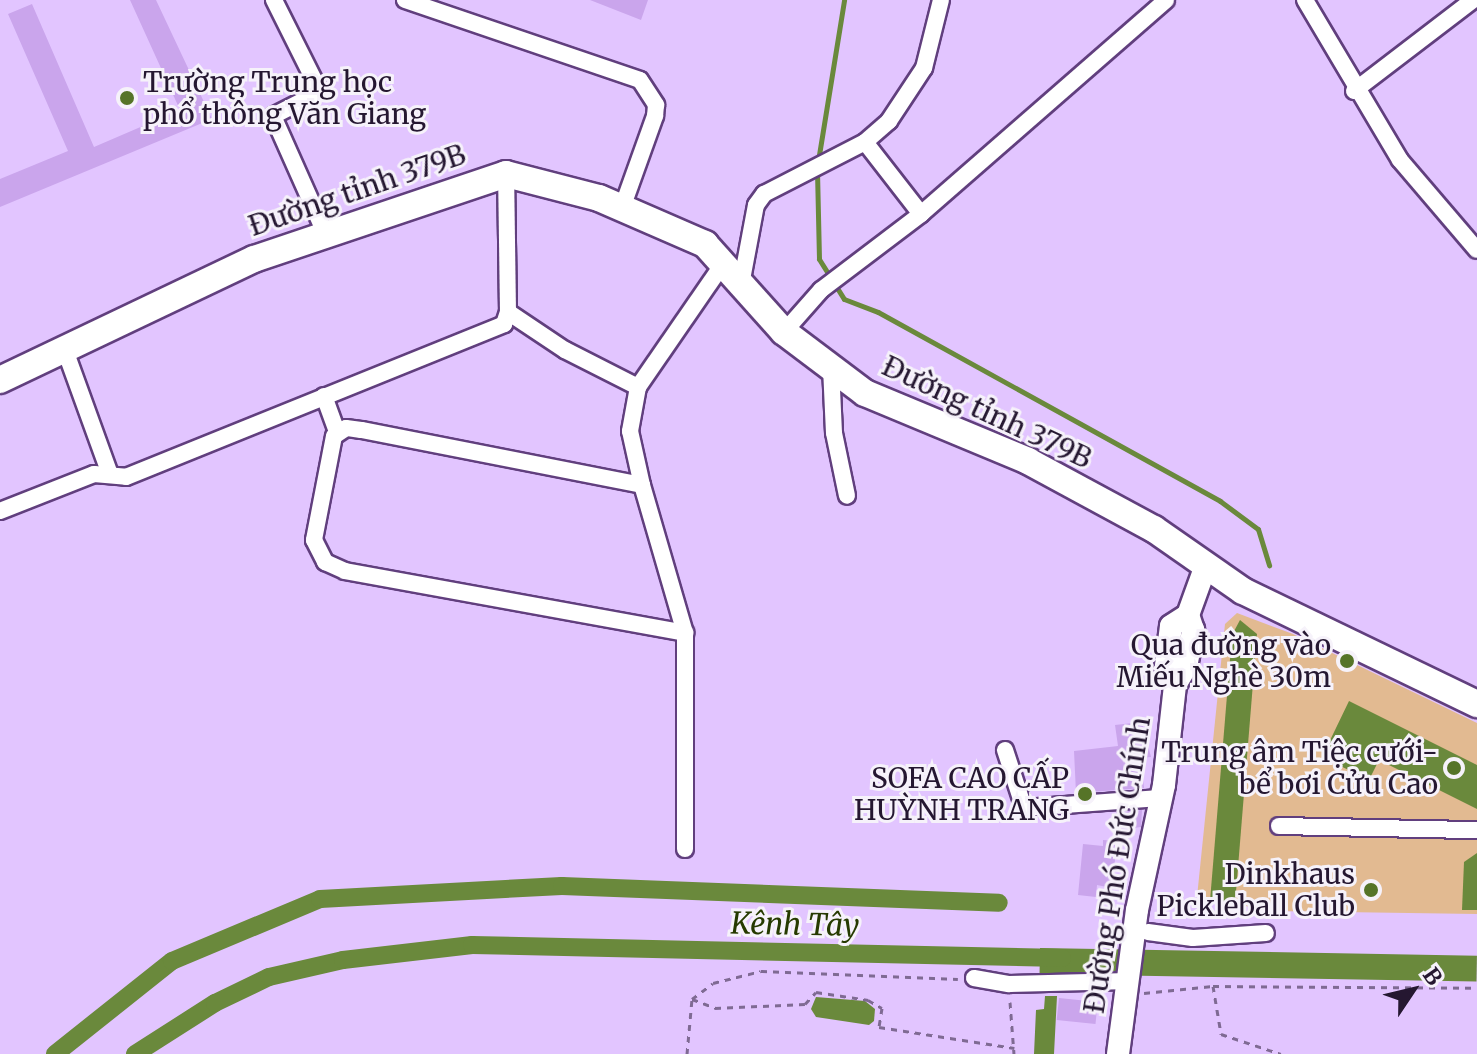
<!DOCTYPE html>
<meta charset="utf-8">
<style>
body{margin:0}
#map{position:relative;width:1477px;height:1054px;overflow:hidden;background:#e2c5ff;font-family:Merriweather,serif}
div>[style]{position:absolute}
.green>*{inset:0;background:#e2ba91}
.water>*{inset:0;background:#6a893c;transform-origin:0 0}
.stream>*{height:5px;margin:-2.5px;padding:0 2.5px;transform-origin:2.5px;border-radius:2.5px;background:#6a893c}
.canal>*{height:18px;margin:-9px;padding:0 9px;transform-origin:9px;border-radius:9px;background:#6a893c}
.building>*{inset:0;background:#caa5ec;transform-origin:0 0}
.path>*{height:3px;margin-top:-1.5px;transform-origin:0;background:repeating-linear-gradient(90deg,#7f6a93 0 6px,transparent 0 12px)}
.roads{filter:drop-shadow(2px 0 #613f7e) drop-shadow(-2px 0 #613f7e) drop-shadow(0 2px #613f7e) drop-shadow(0 -2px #613f7e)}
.minor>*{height:16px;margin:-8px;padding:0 8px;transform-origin:8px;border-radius:8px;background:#fff}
.secondary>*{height:22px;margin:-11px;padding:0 11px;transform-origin:11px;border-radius:11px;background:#fff}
.primary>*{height:26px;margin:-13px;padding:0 13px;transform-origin:13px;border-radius:13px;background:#fff}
.dots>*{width:22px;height:22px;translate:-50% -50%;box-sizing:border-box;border:4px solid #f6f2fa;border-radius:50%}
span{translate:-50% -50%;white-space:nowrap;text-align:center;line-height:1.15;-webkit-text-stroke:6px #f6f2fa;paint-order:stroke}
.poi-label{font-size:28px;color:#251731}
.left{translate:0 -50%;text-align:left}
.right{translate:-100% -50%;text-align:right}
.street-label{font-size:28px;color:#251731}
.water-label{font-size:30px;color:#263a00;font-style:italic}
.north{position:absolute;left:1373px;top:950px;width:80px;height:80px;-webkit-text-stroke:6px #f6f2fa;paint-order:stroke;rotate:55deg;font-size:22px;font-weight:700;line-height:32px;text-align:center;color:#251731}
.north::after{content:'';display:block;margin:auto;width:28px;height:36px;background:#251731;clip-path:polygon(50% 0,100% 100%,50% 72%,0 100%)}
</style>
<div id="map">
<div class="green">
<i style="clip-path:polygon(1237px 613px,1293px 634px,1477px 723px,1477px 914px,1272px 911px,1197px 897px,1225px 624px)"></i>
</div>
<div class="water">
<i style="clip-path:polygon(1240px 620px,1257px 634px,1235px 904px,1210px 901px,1232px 635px)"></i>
<i style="clip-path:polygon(1349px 701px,1477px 765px,1477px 809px,1379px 760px,1369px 780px,1322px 757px)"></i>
<i style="clip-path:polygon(1477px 853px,1477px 910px,1462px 910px,1464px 862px)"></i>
<i style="left:1040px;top:948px;width:437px;height:26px;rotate:1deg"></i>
<i style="clip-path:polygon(1045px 996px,1057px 996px,1054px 1054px,1034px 1054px,1036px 1010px,1044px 1009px)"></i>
<i style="clip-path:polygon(816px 997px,865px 1001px,875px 1009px,874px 1021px,869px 1025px,816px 1017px,811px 1009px)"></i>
</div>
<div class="stream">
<i style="left:818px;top:161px;width:163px;rotate:-80.8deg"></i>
<i style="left:817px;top:171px;width:88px;rotate:88.7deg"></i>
<i style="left:819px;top:259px;width:47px;rotate:58deg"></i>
<i style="left:844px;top:299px;width:36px;rotate:21deg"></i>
<i style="left:878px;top:312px;width:391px;rotate:28.9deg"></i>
<i style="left:1220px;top:501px;width:47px;rotate:36.4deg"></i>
<i style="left:1258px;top:529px;width:38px;rotate:73deg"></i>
</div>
<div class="canal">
<i style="left:55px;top:1054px;width:149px;rotate:-38.5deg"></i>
<i style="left:172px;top:961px;width:160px;rotate:-22.7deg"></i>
<i style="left:320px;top:899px;width:242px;rotate:-3.1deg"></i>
<i style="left:562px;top:886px;width:437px;rotate:2.2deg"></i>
<i style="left:135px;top:1054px;width:95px;rotate:-32.5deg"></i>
<i style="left:215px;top:1003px;width:60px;rotate:-25.7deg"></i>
<i style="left:269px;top:977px;width:76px;rotate:-12.9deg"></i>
<i style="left:343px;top:960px;width:130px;rotate:-6.6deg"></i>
<i style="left:472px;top:945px;width:590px;rotate:1.26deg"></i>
</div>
<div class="building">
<i style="clip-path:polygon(130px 0,156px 0,212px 119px,0 207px,0 179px,68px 151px,8px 14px,32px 4px,94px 147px,180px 110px)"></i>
<i style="clip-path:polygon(590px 0,648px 0,641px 20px)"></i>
<i style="clip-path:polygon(1142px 722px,1151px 757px,1141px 758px,1144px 788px,1076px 793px,1074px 751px,1118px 746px,1115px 725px)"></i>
<i style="clip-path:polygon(1142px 810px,1141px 827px,1118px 830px,1116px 812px)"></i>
<i style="clip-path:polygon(1103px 840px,1117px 841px,1112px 888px,1097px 885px,1096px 897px,1078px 895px,1083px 844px,1103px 846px)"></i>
<i style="left:1059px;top:998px;width:39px;height:22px;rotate:6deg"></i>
</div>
<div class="path">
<i style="left:1213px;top:986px;width:49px;rotate:80.5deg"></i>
<i style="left:1221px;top:1034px;width:63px;rotate:18.4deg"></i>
<i style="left:1144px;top:993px;width:69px;rotate:-5.8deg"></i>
<i style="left:1213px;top:986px;width:264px;rotate:0.4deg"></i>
<i style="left:692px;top:999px;width:25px;rotate:21deg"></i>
<i style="left:715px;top:1008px;width:90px;rotate:-2.5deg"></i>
<i style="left:805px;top:1004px;width:16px;rotate:-47deg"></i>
<i style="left:816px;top:992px;width:53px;rotate:8.7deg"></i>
<i style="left:868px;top:1000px;width:16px;rotate:30deg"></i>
<i style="left:882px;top:1008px;width:19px;rotate:99deg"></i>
<i style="left:879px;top:1027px;width:137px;rotate:8.8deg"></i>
<i style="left:1010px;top:1002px;width:52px;rotate:85.6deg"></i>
<i style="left:687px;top:1054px;width:55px;rotate:-84.8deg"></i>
<i style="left:692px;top:999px;width:26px;rotate:-37deg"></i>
<i style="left:713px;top:983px;width:49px;rotate:-14deg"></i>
<i style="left:761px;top:971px;width:197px;rotate:2.3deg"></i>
</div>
<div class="roads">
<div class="minor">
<i style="left:274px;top:0;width:96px;rotate:63.4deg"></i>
<i style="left:317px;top:86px;width:13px;rotate:122deg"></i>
<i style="left:310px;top:97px;width:42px;rotate:152.8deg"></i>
<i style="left:273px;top:116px;width:128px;rotate:66deg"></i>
<i style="left:405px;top:0;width:248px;rotate:18.8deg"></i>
<i style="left:640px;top:80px;width:30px;rotate:57deg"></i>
<i style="left:656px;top:105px;width:11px;rotate:95deg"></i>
<i style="left:655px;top:116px;width:98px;rotate:109.7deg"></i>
<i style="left:1305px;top:0;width:186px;rotate:59.3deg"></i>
<i style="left:1400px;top:160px;width:118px;rotate:49.5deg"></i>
<i style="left:1354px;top:91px;width:150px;rotate:-37.4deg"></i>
<i style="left:921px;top:214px;width:91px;rotate:-127.9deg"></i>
<i style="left:865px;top:142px;width:32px;rotate:-41deg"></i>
<i style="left:889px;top:121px;width:64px;rotate:-56.6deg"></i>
<i style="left:924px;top:68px;width:70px;rotate:-76deg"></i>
<i style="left:741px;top:285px;width:81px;rotate:-79.4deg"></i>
<i style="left:756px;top:205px;width:14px;rotate:-54deg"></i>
<i style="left:764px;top:194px;width:114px;rotate:-27.2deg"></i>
<i style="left:508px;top:312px;width:69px;rotate:33.7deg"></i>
<i style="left:565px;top:350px;width:82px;rotate:26.9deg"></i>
<i style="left:638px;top:387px;width:45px;rotate:100.3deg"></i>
<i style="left:630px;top:431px;width:55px;rotate:77.5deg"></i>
<i style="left:784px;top:332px;width:56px;rotate:-48.6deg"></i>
<i style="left:821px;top:290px;width:126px;rotate:-37.2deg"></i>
<i style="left:921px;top:214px;width:325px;rotate:-41.1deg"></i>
<i style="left:65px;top:350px;width:132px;rotate:70.1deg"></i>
<i style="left:831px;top:367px;width:66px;rotate:87.4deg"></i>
<i style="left:834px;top:433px;width:64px;rotate:78.3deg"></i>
<i style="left:638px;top:387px;width:150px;rotate:-55.4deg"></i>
<i style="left:324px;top:396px;width:38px;rotate:70deg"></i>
<i style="left:0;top:511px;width:101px;rotate:-21.5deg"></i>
<i style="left:94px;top:474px;width:32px;rotate:5deg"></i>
<i style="left:126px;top:477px;width:408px;rotate:-22deg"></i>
<i style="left:504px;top:324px;width:13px;rotate:-72deg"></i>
<i style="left:508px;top:312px;width:138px;rotate:-90.8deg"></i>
<i style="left:1005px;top:750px;width:61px;rotate:71.9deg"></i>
<i style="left:1024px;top:808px;width:136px;rotate:-4.2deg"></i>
<i style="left:1279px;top:826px;width:198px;rotate:1.2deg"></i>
<i style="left:685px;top:849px;width:216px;rotate:-90deg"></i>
<i style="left:685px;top:633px;width:154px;rotate:-106.2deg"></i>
<i style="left:642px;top:485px;width:286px;rotate:-168.9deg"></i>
<i style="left:361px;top:430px;width:15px;rotate:-172deg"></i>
<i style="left:346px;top:428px;width:14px;rotate:146deg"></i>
<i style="left:334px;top:436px;width:106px;rotate:100.9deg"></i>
<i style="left:314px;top:540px;width:25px;rotate:63deg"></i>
<i style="left:325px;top:562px;width:22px;rotate:24deg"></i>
<i style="left:345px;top:571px;width:346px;rotate:10.3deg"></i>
<i style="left:1148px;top:932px;width:45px;rotate:7.6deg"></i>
<i style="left:1193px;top:938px;width:73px;rotate:-3.9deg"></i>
<i style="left:974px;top:978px;width:36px;rotate:10deg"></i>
<i style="left:1009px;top:984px;width:120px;rotate:-1.4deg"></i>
</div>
<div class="secondary">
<i style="left:1175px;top:685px;width:21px;rotate:-115deg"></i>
<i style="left:1166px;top:666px;width:40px;rotate:-82.9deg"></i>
<i style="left:1171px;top:626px;width:20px;rotate:-33deg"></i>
<i style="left:1188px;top:615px;width:50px;rotate:-70.1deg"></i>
<i style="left:1118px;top:1054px;width:145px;rotate:-82.5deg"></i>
<i style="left:1137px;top:910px;width:128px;rotate:-77.8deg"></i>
<i style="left:1164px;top:785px;width:101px;rotate:-83.7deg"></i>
<i style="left:1175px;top:685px;width:21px;rotate:-59deg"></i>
<i style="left:1186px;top:667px;width:38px;rotate:-79deg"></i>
<i style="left:1193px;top:630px;width:16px;rotate:-108deg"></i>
</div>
<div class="primary">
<i style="left:0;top:380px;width:281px;rotate:-25.5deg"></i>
<i style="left:254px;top:259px;width:266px;rotate:-18.6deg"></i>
<i style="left:506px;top:174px;width:96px;rotate:14.5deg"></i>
<i style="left:599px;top:198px;width:116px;rotate:23.5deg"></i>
<i style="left:705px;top:244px;width:118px;rotate:48.1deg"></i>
<i style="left:784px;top:332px;width:101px;rotate:37deg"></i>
<i style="left:865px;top:393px;width:177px;rotate:22.6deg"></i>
<i style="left:1028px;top:461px;width:143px;rotate:28.4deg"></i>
<i style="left:1154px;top:529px;width:108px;rotate:34.9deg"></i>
<i style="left:1243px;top:591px;width:260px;rotate:25.8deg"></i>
</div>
</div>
<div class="dots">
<i style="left:127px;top:98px;background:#567428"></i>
<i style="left:1347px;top:661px;background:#567428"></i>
<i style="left:1454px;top:768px;background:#567428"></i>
<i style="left:1085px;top:794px;background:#567428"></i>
<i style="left:1371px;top:890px;background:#567428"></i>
</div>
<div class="poi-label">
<span class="left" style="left:143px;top:98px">Trường Trung học<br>phổ thông Văn Giang</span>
<span class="right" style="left:1331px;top:661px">Qua đường vào<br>Miếu Nghè 30m</span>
<span class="right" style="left:1438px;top:768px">Trung âm Tiệc cưới-<br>bể bơi Cửu Cao</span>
<span class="right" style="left:1069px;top:794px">SOFA CAO CẤP<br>HUỲNH TRANG</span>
<span class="right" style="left:1355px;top:890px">Dinkhaus<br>Pickleball Club</span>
</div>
<div class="street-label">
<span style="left:357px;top:190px;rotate:-19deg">Đường tỉnh 379B</span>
<span style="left:987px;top:412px;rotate:25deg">Đường tỉnh 379B</span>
<span style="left:1117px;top:865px;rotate:-81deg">Đường Phó Đức Chính</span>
</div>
<div class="water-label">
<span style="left:795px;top:924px;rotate:1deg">Kênh Tây</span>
</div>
<div class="north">B</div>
</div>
